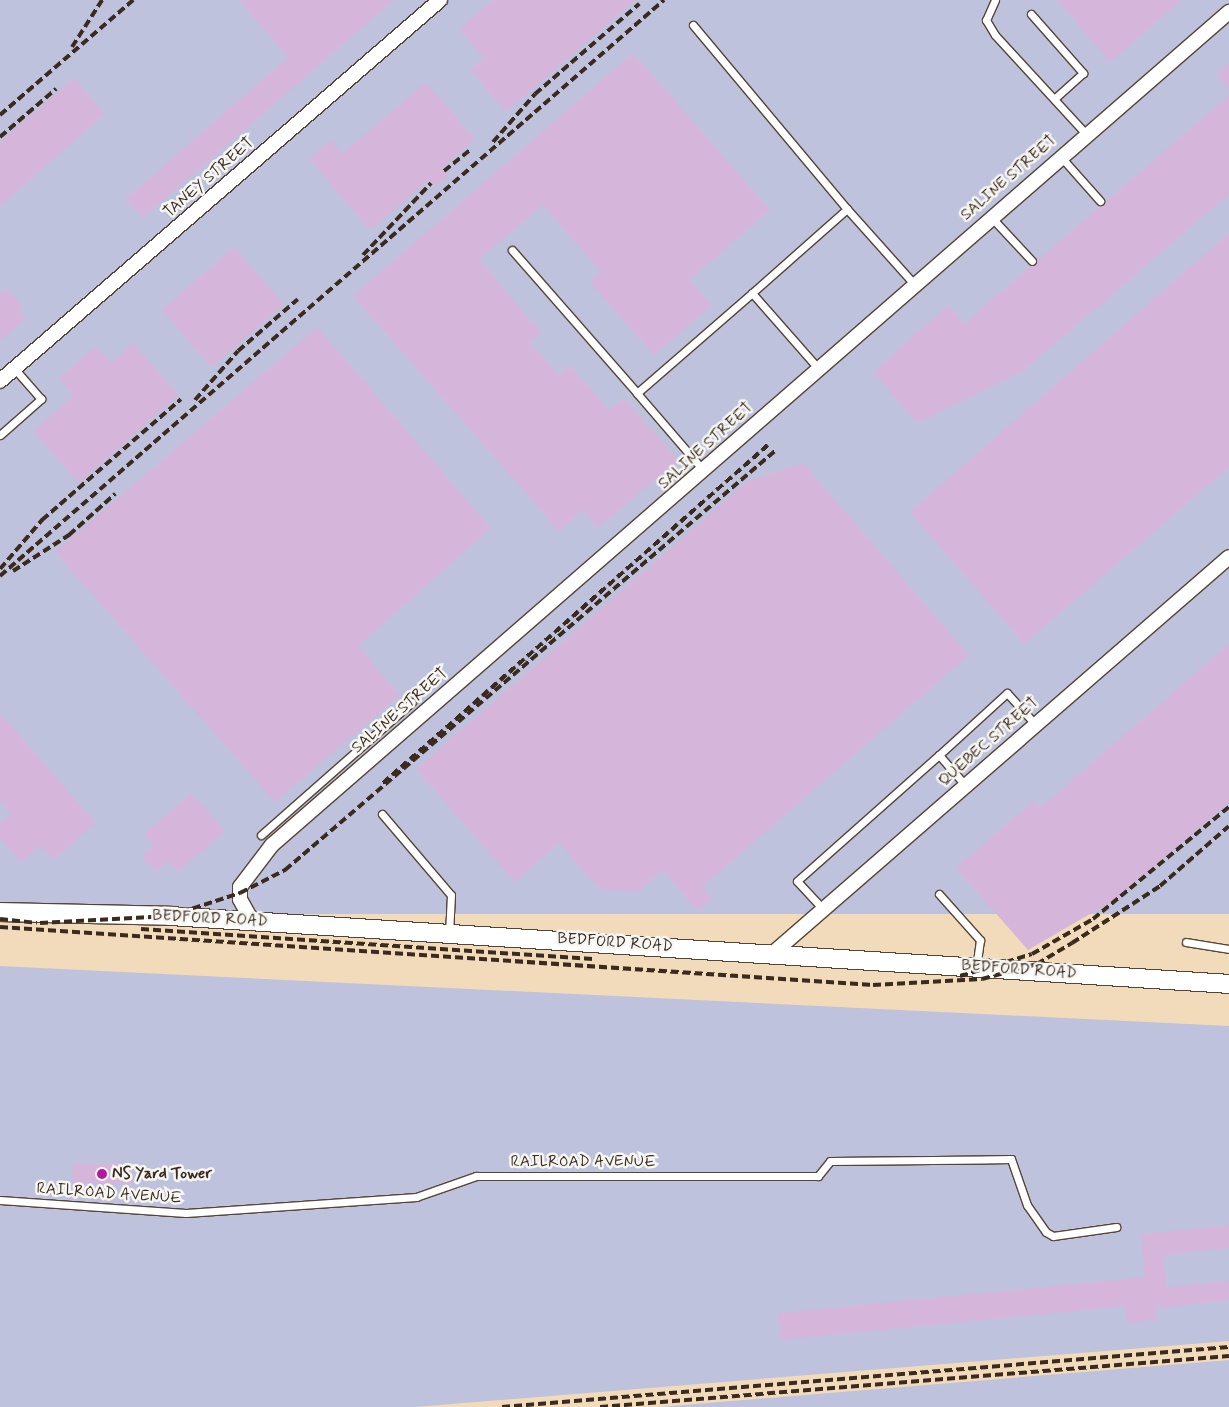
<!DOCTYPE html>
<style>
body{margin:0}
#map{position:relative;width:1229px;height:1407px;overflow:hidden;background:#f1dbbb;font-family:Mynerve,sans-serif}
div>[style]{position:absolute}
.industrial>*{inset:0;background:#bfc2dd;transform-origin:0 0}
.building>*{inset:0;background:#d5b6da;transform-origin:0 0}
.roads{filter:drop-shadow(1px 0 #564536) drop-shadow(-1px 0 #564536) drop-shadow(0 1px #564536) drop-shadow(0 -1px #564536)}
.service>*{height:7px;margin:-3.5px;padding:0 3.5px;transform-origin:3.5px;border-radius:3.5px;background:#fff}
.minor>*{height:14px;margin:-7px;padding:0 7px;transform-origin:7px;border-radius:7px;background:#fff}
.tertiary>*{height:18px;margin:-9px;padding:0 9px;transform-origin:9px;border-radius:9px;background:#fff}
.rail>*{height:4px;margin-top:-2px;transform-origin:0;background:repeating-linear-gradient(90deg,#3b2a1e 0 8px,transparent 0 12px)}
.dots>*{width:14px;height:14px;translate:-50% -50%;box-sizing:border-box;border:2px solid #f6f6f2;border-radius:50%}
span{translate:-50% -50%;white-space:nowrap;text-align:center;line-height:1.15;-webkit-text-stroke:5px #f6f6f2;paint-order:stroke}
.street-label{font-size:16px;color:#3b2a1e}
.poi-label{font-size:16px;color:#3b2a1e;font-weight:700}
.left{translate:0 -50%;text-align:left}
</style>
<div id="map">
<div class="industrial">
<i style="left:0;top:0;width:1229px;height:914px"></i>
<i style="clip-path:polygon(0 966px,1229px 1026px,1229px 1341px,415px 1407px,0 1407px)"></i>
<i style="clip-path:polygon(1229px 1360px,1229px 1407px,659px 1407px)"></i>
</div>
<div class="building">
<i style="clip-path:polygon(239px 0,394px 0,143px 218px,126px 199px,288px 57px)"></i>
<i style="clip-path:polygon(493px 0,635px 0,506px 112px,470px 70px,484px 58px,459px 29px)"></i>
<i style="clip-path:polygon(1057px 0,1182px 0,1110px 62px)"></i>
<i style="clip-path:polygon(633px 53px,770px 210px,689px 280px,712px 305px,654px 355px,590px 282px,601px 272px,543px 205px,479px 259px,541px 333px,530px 343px,559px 375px,570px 366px,609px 410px,624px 398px,678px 460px,598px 528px,583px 510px,559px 531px,353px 296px)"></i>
<i style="clip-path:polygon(1229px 63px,1229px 89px,1216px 74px)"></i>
<i style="clip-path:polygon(74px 78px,105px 114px,0 206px,0 142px)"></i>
<i style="clip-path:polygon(426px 82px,475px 139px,442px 168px,448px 176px,435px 187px,428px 180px,370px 230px,309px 159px,331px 140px,342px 154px)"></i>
<i style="clip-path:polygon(1229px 95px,1229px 194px,1023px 371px,917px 423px,873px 372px,948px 305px,964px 324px)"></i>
<i style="clip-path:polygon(1229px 233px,1229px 467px,1024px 644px,910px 512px)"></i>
<i style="left:234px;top:247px;width:76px;height:96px;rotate:49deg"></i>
<i style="clip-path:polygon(7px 288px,23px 307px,19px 312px,25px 319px,0 341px,0 294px)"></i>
<i style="clip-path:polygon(317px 327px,491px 528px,358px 646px,400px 695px,275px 802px,55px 552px)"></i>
<i style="clip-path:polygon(133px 343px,179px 395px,79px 483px,33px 431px,73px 396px,59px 378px,96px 346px,111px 363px)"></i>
<i style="clip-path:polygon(803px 463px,969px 655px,702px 887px,712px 899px,698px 911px,663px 870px,639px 891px,599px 889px,559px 843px,515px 882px,416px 769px,748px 481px)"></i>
<i style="clip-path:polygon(1229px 644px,1229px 802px,1119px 897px,1028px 950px,956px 868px,1034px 800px,1040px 808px)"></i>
<i style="clip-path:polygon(0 713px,96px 823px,54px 859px,40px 846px,21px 862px,0 838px,0 824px,11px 814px,0 801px)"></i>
<i style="clip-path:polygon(191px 793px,225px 831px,178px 872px,168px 861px,156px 872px,142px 856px,154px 845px,144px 834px)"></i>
<i style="left:73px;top:1163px;width:60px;height:20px;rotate:1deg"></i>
<i style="clip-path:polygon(1229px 1225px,1229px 1248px,1163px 1255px,1167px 1287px,1229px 1281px,1229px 1300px,1156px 1308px,1157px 1320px,1127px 1323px,1125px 1306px,780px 1340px,778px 1313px,1145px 1277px,1141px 1234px)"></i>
</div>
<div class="roads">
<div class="service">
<i style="left:995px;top:0;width:22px;rotate:114deg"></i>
<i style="left:986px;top:20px;width:17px;rotate:59deg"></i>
<i style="left:995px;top:35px;width:134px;rotate:47.4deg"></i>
<i style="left:1031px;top:14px;width:79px;rotate:48.6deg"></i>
<i style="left:1083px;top:73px;width:38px;rotate:138deg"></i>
<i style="left:693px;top:25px;width:240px;rotate:50.1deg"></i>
<i style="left:1061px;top:157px;width:59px;rotate:48.4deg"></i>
<i style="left:991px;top:217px;width:60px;rotate:47deg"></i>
<i style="left:512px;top:250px;width:190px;rotate:48.8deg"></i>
<i style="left:752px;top:293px;width:127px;rotate:-41.5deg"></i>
<i style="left:847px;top:209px;width:101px;rotate:48.2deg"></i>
<i style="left:0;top:435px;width:55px;rotate:-41.3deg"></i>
<i style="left:41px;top:399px;width:41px;rotate:-131.1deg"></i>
<i style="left:704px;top:471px;width:103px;rotate:-130.7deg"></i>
<i style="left:637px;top:393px;width:152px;rotate:-41deg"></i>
<i style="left:752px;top:293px;width:100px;rotate:48.7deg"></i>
<i style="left:939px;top:755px;width:92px;rotate:-42.4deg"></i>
<i style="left:1007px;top:693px;width:43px;rotate:47.8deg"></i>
<i style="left:382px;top:814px;width:106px;rotate:49.6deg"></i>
<i style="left:451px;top:895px;width:37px;rotate:93deg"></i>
<i style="left:261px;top:835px;width:201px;rotate:-41.4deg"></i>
<i style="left:939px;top:894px;width:62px;rotate:48.3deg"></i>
<i style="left:980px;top:940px;width:27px;rotate:98deg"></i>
<i style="left:823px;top:909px;width:38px;rotate:-133deg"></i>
<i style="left:797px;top:881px;width:190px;rotate:-41.6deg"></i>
<i style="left:939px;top:755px;width:41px;rotate:48.9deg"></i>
<i style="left:1186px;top:942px;width:44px;rotate:9.2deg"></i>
<i style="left:0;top:1200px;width:186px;rotate:4deg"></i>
<i style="left:186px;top:1213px;width:231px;rotate:-4deg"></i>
<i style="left:416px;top:1197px;width:64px;rotate:-19.3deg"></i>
<i style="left:476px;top:1176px;width:342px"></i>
<i style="left:818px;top:1176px;width:19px;rotate:-51deg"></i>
<i style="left:830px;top:1161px;width:181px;rotate:-0.6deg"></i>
<i style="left:1011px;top:1159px;width:49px;rotate:70.8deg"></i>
<i style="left:1027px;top:1205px;width:33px;rotate:55deg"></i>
<i style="left:1046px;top:1232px;width:8px;rotate:30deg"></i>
<i style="left:1053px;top:1236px;width:64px;rotate:-8.1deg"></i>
</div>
<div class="minor">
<i style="left:0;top:381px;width:582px;rotate:-40.89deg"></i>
<i style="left:252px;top:921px;width:25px;rotate:-119deg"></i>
<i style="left:240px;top:899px;width:12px;rotate:-90deg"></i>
<i style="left:240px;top:887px;width:53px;rotate:-52.7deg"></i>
<i style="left:272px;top:845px;width:1269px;rotate:-41.04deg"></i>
<i style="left:772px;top:954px;width:605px;rotate:-40.98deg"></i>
</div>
<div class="tertiary">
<i style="left:0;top:912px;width:170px;rotate:1.3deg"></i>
<i style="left:170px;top:916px;width:1061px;rotate:3.67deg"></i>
</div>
</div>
<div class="rail">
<i style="left:72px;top:47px;width:56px;rotate:-57.4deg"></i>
<i style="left:0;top:115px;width:176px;rotate:-40.8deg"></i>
<i style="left:0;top:137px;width:74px;rotate:-40.6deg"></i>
<i style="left:493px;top:142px;width:64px;rotate:-48.8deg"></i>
<i style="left:535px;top:94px;width:138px;rotate:-40.9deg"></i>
<i style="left:444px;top:171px;width:35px;rotate:-39deg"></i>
<i style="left:363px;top:255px;width:99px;rotate:-46.6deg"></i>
<i style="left:195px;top:400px;width:65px;rotate:-48.7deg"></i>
<i style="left:238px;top:351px;width:79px;rotate:-40.9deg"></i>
<i style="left:0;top:569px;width:65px;rotate:-49.4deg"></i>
<i style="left:42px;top:520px;width:184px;rotate:-41deg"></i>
<i style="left:13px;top:571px;width:67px;rotate:-32.7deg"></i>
<i style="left:69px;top:535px;width:62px;rotate:-41.7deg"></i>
<i style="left:0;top:576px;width:879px;rotate:-40.94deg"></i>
<i style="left:383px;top:783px;width:514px;rotate:-41.29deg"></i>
<i style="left:0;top:919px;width:37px;rotate:6deg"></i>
<i style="left:40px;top:923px;width:130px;rotate:-3.1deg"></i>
<i style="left:170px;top:916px;width:74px;rotate:-18.2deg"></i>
<i style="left:240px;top:893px;width:51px;rotate:-27.1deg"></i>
<i style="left:285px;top:870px;width:645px;rotate:-40.53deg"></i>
<i style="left:0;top:927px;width:875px;rotate:3.8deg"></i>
<i style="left:873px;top:985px;width:109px;rotate:-3.2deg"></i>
<i style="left:982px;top:979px;width:57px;rotate:-15.3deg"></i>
<i style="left:1037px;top:964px;width:41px;rotate:-31deg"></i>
<i style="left:1072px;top:943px;width:105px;rotate:-32.9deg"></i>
<i style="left:1160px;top:886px;width:91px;rotate:-41deg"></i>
<i style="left:141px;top:929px;width:453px;rotate:3.8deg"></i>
<i style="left:960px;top:976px;width:75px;rotate:-17deg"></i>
<i style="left:1032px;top:954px;width:70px;rotate:-29.8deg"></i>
<i style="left:1093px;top:919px;width:176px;rotate:-39.5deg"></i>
<i style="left:502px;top:1407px;width:729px;rotate:-4.72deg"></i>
<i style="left:600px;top:1407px;width:631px;rotate:-4.64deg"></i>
</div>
<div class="dots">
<i style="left:102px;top:1174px;background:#b5179e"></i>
</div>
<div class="street-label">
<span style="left:209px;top:178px;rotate:-41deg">TANEY STREET</span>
<span style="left:1009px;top:178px;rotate:-41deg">SALINE STREET</span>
<span style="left:706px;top:446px;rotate:-42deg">SALINE STREET</span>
<span style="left:400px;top:711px;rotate:-41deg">SALINE STREET</span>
<span style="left:989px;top:742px;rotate:-41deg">QUEBEC STREET</span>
<span style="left:210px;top:919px;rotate:3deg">BEDFORD ROAD</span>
<span style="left:615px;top:943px;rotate:4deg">BEDFORD ROAD</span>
<span style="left:1019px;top:970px;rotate:4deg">BEDFORD ROAD</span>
<span style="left:583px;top:1162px">RAILROAD AVENUE</span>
<span style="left:109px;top:1194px;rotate:4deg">RAILROAD AVENUE</span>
</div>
<div class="poi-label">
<span class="left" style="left:112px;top:1174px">NS Yard Tower</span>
</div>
</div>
